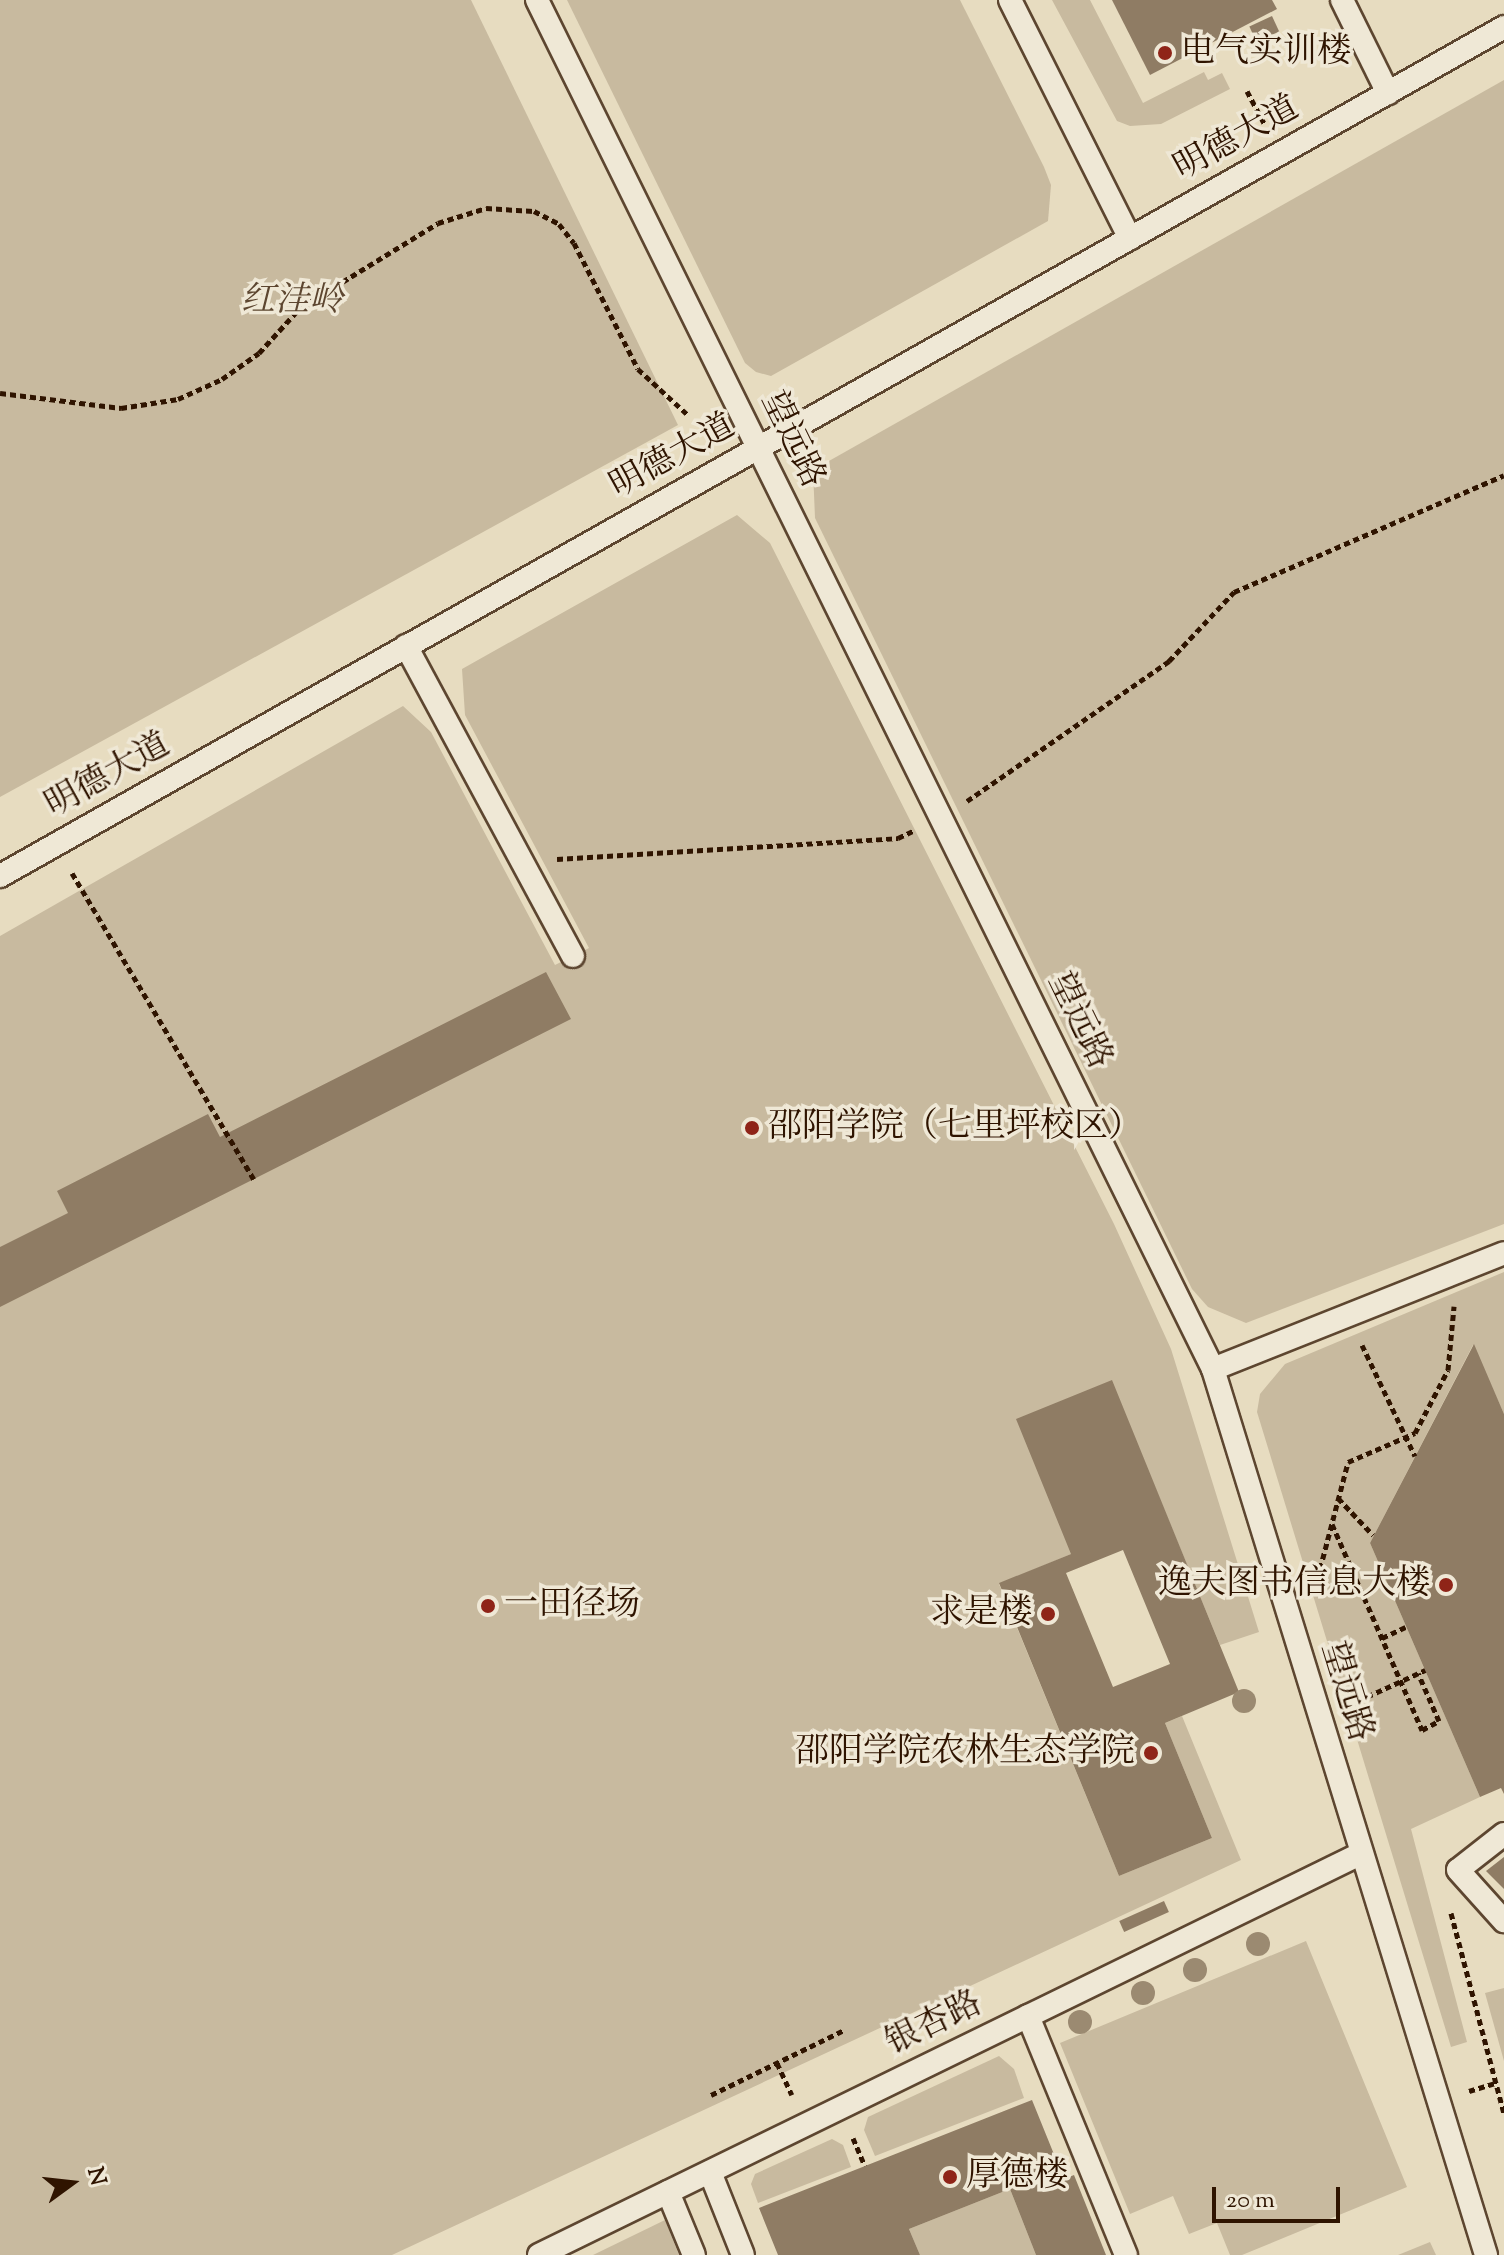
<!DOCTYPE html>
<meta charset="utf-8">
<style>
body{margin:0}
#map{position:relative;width:1504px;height:2255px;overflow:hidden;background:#e7dcc0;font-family:"Sorts Mill Goudy","Noto Serif SC",serif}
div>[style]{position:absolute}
.green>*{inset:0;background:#c8ba9f}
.building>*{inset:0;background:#8f7c64;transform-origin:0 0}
.path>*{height:5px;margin-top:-2.5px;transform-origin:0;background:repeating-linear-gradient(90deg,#2f1400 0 6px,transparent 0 10px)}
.roads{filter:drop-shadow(2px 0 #5d4630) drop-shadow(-2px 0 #5d4630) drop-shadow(0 2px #5d4630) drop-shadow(0 -2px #5d4630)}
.service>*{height:22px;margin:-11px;padding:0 11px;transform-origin:11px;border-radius:11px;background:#efe8d6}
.trees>*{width:24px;height:24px;margin:-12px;border-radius:50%;background:#9b8a71}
.dots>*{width:22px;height:22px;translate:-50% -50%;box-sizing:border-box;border:4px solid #efe8d6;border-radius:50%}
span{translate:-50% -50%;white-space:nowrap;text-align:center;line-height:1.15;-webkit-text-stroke:7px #efe8d6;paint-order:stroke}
.poi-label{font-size:34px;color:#2f1400}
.left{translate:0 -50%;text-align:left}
.right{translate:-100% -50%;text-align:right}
.street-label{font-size:34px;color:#2f1400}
.park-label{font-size:34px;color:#5d4630;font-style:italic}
.north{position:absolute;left:32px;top:2143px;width:80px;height:80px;-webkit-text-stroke:6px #efe8d6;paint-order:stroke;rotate:75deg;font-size:22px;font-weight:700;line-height:32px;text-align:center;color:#2f1400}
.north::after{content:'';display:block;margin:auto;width:28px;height:36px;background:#2f1400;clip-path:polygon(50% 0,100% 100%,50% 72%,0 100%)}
.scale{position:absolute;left:1212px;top:2187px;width:128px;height:36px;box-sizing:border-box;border:4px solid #2f1400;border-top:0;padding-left:10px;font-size:24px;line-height:28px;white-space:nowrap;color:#2f1400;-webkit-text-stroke:6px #efe8d6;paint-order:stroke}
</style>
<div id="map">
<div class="green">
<i style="clip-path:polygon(0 0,471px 0,678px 425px,0 797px)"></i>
<i style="clip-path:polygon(567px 0,960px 0,1044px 167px,1051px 185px,1048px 221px,771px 376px,756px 372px,745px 363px)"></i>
<i style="clip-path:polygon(1052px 0,1090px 0,1143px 103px,1204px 72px,1208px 80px,1222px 73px,1230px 89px,1161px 124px,1130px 126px,1117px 121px)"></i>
<i style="clip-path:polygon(1504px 80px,1504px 1224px,1246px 1323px,1208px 1307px,1192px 1289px,815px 518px,813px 470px)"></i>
<i style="clip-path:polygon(737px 515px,770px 543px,1114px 1224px,1171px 1349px,1259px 1632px,1220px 1645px,1111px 1380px,1071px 1554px,999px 1584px,1119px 1876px,1212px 1838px,1165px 1723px,1182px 1716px,1241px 1860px,392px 2255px,0 2255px,0 936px,403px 706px,431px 732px,555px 965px,589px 948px,465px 715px,462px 669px)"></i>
<i style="clip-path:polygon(1504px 1272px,1504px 1414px,1473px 1345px,1370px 1543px,1480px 1797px,1411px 1829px,1467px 2042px,1451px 2047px,1257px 1412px,1260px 1394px,1285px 1364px)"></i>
<i style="clip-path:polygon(1306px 1941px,1407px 2187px,1242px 2255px,1230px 2255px,1217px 2223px,1189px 2234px,1173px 2196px,1130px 2214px,1060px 2043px)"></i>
<i style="clip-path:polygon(1504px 1988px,1504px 2061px,1485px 1993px)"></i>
<i style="clip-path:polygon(999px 2056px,1014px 2069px,1024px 2098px,875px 2156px,864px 2130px,868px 2117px)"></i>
<i style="clip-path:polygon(832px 2139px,843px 2145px,851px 2167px,758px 2203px,751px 2184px,755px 2174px)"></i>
<i style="clip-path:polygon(1010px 2189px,1036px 2255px,920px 2255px,909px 2229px)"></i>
<i style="clip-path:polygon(665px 2220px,679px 2255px,593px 2255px)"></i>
<i style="clip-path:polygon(1430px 2242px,1436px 2255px,1398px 2255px)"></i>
</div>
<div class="building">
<i style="clip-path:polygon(1112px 0,1272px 0,1277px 9px,1150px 75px)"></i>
<i style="left:1272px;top:16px;width:17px;height:25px;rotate:65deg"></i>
<i style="clip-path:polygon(546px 972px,571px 1019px,0 1307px,0 1247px,68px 1213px,57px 1191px,208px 1114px,220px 1137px)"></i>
<i style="clip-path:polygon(1474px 1344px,1504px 1414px,1504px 1794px,1501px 1788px,1480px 1797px,1370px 1543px)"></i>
<i style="clip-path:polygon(evenodd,1112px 1380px,1239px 1692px,1165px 1723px,1212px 1838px,1119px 1876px,999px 1583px,1071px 1554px,1016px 1419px,1112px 1380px,1123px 1550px,1170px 1664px,1113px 1687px,1066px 1573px,1123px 1550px)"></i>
<i style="clip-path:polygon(1504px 1857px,1504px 1889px,1486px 1871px)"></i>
<i style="left:1164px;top:1901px;width:12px;height:49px;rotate:66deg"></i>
<i style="clip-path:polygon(1032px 2100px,1064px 2179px,1074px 2175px,1106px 2255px,1036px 2255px,1010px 2189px,909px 2229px,920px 2255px,778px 2255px,759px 2208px)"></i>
</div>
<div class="path">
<i style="left:1247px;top:91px;width:38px;rotate:62deg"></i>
<i style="left:0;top:393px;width:122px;rotate:7.1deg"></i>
<i style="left:121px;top:408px;width:58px;rotate:-9deg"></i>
<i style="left:178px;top:399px;width:48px;rotate:-24.4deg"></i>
<i style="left:222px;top:379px;width:45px;rotate:-35.1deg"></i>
<i style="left:259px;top:353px;width:61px;rotate:-47.7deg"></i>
<i style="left:300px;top:308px;width:162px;rotate:-31.6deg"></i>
<i style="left:438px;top:223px;width:50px;rotate:-17.4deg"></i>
<i style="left:486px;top:208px;width:48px;rotate:3.6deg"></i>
<i style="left:534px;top:211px;width:28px;rotate:27deg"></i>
<i style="left:559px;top:224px;width:24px;rotate:52deg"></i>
<i style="left:574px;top:243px;width:141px;rotate:63.1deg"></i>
<i style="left:638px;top:369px;width:68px;rotate:42.6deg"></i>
<i style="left:967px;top:801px;width:246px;rotate:-34.7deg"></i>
<i style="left:1169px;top:661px;width:95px;rotate:-46.7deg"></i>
<i style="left:1234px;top:592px;width:294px;rotate:-23.4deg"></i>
<i style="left:557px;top:859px;width:342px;rotate:-3.5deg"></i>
<i style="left:898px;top:838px;width:17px;rotate:-25deg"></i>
<i style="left:72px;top:873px;width:356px;rotate:59.3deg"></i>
<i style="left:1362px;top:1345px;width:123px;rotate:64.5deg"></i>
<i style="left:1338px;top:1498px;width:51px;rotate:46.6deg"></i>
<i style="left:1332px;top:1524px;width:225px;rotate:66.4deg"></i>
<i style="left:1422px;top:1730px;width:19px;rotate:-28deg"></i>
<i style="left:1439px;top:1721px;width:52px;rotate:-113.6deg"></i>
<i style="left:1315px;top:1588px;width:130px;rotate:-75.3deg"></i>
<i style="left:1348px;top:1462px;width:73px;rotate:-23.4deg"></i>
<i style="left:1415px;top:1433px;width:71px;rotate:-62.4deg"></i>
<i style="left:1448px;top:1370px;width:64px;rotate:-84.6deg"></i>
<i style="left:1382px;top:1638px;width:26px;rotate:-25deg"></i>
<i style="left:1349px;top:1705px;width:84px;rotate:-24.7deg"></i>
<i style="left:1451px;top:1913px;width:207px;rotate:75.2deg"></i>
<i style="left:777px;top:2063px;width:35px;rotate:65deg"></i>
<i style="left:1469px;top:2091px;width:28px;rotate:-17deg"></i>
<i style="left:711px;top:2095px;width:148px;rotate:-26deg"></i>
<i style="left:853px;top:2138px;width:30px;rotate:67deg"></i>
</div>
<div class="roads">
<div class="service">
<i style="left:537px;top:0;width:1527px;rotate:63.72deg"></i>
<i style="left:1213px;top:1369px;width:927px;rotate:72.87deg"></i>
<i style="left:1010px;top:0;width:267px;rotate:63.3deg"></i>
<i style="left:1342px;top:0;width:104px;rotate:63.7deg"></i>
<i style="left:406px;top:646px;width:352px;rotate:61.7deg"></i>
<i style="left:0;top:876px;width:1727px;rotate:-29.44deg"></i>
<i style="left:1213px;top:1369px;width:313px;rotate:-21.7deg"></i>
<i style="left:1504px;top:1834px;width:58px;rotate:142deg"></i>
<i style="left:1458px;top:1870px;width:69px;rotate:48deg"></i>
<i style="left:1028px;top:2016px;width:258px;rotate:67.7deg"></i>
<i style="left:710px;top:2172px;width:89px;rotate:68.3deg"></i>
<i style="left:668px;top:2192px;width:68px;rotate:67.6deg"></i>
<i style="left:539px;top:2255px;width:914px;rotate:-26.03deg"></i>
</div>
</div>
<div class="trees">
<i style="left:1244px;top:1701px"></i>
<i style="left:1258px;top:1944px"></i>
<i style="left:1195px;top:1970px"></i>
<i style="left:1143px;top:1993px"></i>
<i style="left:1080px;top:2022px"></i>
</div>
<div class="dots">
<i style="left:1165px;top:53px;background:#8f2418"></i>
<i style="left:752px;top:1128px;background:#8f2418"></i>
<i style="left:1446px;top:1585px;background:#8f2418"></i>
<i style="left:488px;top:1606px;background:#8f2418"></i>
<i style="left:1048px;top:1614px;background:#8f2418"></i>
<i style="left:1151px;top:1753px;background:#8f2418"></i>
<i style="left:950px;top:2177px;background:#8f2418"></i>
</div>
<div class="poi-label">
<span class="left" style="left:1181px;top:53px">电气实训楼</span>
<span class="left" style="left:768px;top:1128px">邵阳学院（七里坪校区）</span>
<span class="right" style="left:1430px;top:1585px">逸夫图书信息大楼</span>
<span class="left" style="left:504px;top:1606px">一田径场</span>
<span class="right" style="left:1032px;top:1614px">求是楼</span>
<span class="right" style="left:1135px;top:1753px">邵阳学院农林生态学院</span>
<span class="left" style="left:966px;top:2177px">厚德楼</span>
</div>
<div class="street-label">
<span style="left:1237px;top:139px;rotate:-29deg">明德大道</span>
<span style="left:792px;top:440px;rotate:64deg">望远路</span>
<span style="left:673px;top:457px;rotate:-29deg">明德大道</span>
<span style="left:108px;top:776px;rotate:-29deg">明德大道</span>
<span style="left:1079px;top:1021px;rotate:64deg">望远路</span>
<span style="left:1346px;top:1692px;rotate:73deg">望远路</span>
<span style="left:934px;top:2024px;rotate:-26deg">银杏路</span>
</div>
<div class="park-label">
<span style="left:292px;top:302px">红洼岭</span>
</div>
<div class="north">N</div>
<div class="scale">20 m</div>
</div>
